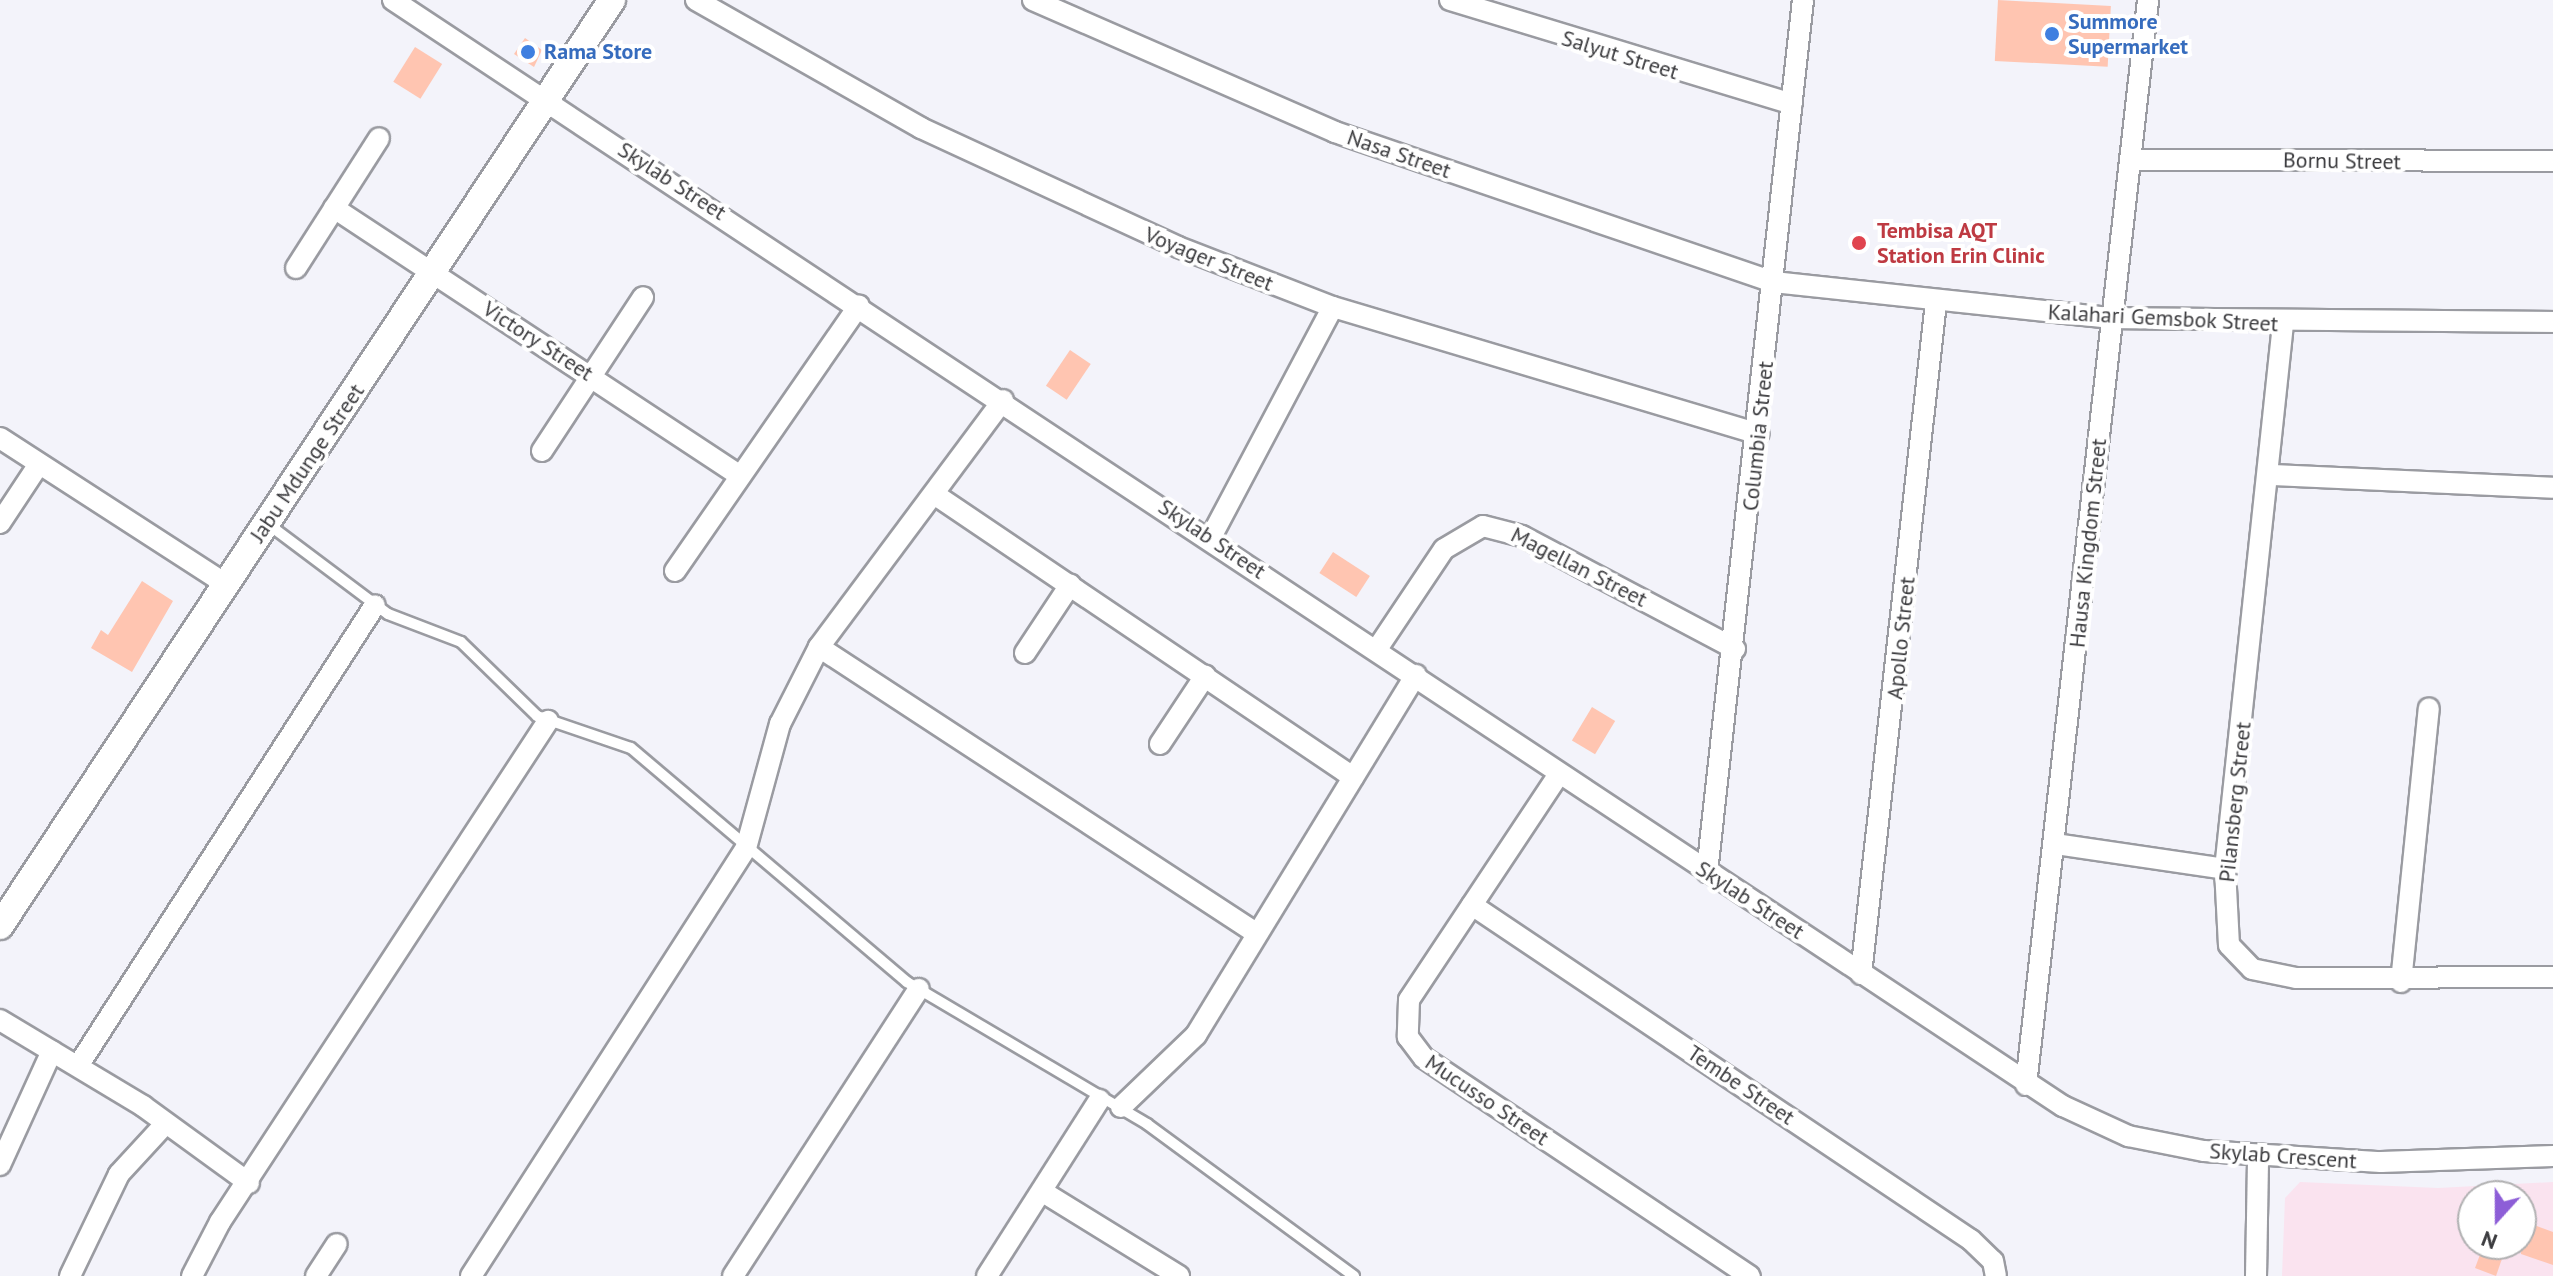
<!DOCTYPE html>
<style>
body{margin:0}
#map{position:relative;width:2553px;height:1276px;overflow:hidden;background:#f3f3fa;font-family:"PT Sans",sans-serif}
div>[style]{position:absolute}
.education>*{inset:0;background:#fae3ef}
.building>*{inset:0;background:#ffc5b1;transform-origin:0 0}
.roads{filter:drop-shadow(2px 0 #9a9ba1) drop-shadow(-2px 0 #9a9ba1) drop-shadow(0 2px #9a9ba1) drop-shadow(0 -2px #9a9ba1)}
.service>*{height:10px;margin:-5px;padding:0 5px;transform-origin:5px;border-radius:5px;background:#fff}
.minor>*{height:20px;margin:-10px;padding:0 10px;transform-origin:10px;border-radius:10px;background:#fff}
.tertiary>*{height:26px;margin:-13px;padding:0 13px;transform-origin:13px;border-radius:13px;background:#fff}
.dots>*{width:22px;height:22px;translate:-50% -50%;box-sizing:border-box;border:4px solid #fff;border-radius:50%}
span{translate:-50% -50%;white-space:nowrap;text-align:center;line-height:1.15;-webkit-text-stroke:8px #fff;paint-order:stroke}
.shop-label{font-size:22px;color:#366cbe;font-weight:700}
.left{translate:0 -50%;text-align:left}
.street-label{font-size:22px;color:#3b3b3e}
.health-label{font-size:22px;color:#be3a42;font-weight:700}
.north{position:absolute;left:2457px;top:1180px;width:80px;height:80px;box-sizing:border-box;background:#fff;border:2px solid #b1b1b2;border-radius:50%;rotate:201deg;font-size:22px;font-weight:700;line-height:32px;text-align:center;color:#3b3b3e}
.north::after{content:'';display:block;margin:auto;width:28px;height:36px;background:#8d5ed7;clip-path:polygon(50% 0,100% 100%,50% 72%,0 100%)}
</style>
<div id="map">
<div class="education">
<i style="clip-path:polygon(evenodd,2300px 1182px,2438px 1188px,2553px 1182px,2553px 1276px,2282px 1276px,2285px 1198px,2300px 1182px,2473px 1196px,2521px 1196px,2521px 1244px,2473px 1244px,2473px 1196px)"></i>
</div>
<div class="building">
<i style="left:1998px;top:0;width:113px;height:61px;rotate:3deg"></i>
<i style="clip-path:polygon(525px 38px,542px 50px,534px 67px,514px 54px)"></i>
<i style="left:415px;top:47px;width:32px;height:41px;rotate:32deg"></i>
<i style="left:1070px;top:350px;width:25px;height:43px;rotate:34deg"></i>
<i style="left:1333px;top:552px;width:44px;height:25px;rotate:33deg"></i>
<i style="clip-path:polygon(142px 581px,173px 601px,132px 672px,91px 648px,101px 630px,108px 635px)"></i>
<i style="left:1592px;top:707px;width:27px;height:39px;rotate:31deg"></i>
<i style="clip-path:polygon(2521px 1220px,2553px 1232px,2553px 1265px,2521px 1254px)"></i>
<i style="clip-path:polygon(2484px 1244px,2507px 1244px,2496px 1276px,2475px 1268px)"></i>
</div>
<div class="roads">
<div class="service">
<i style="left:268px;top:524px;width:150px;rotate:36.9deg"></i>
<i style="left:388px;top:614px;width:78px;rotate:21deg"></i>
<i style="left:461px;top:642px;width:106px;rotate:44.2deg"></i>
<i style="left:537px;top:716px;width:99px;rotate:18.8deg"></i>
<i style="left:631px;top:748px;width:362px;rotate:40.3deg"></i>
<i style="left:907px;top:982px;width:279px;rotate:30.6deg"></i>
<i style="left:1147px;top:1124px;width:257px;rotate:36.3deg"></i>
</div>
<div class="minor">
<i style="left:393px;top:0;width:2003px;rotate:33.52deg"></i>
<i style="left:2063px;top:1106px;width:72px;rotate:24.8deg"></i>
<i style="left:2128px;top:1136px;width:77px;rotate:11.2deg"></i>
<i style="left:2204px;top:1151px;width:177px;rotate:3.6deg"></i>
<i style="left:2381px;top:1162px;width:172px;rotate:-2deg"></i>
<i style="left:696px;top:0;width:259px;rotate:29.6deg"></i>
<i style="left:921px;top:128px;width:283px;rotate:24.8deg"></i>
<i style="left:1178px;top:247px;width:166px;rotate:21.2deg"></i>
<i style="left:1333px;top:307px;width:444px;rotate:16.6deg"></i>
<i style="left:1033px;top:0;width:330px;rotate:23.6deg"></i>
<i style="left:1335px;top:132px;width:464px;rotate:18.9deg"></i>
<i style="left:1774px;top:282px;width:339px;rotate:6.1deg"></i>
<i style="left:2111px;top:318px;width:442px;rotate:0.5deg"></i>
<i style="left:1450px;top:0;width:357px;rotate:16.9deg"></i>
<i style="left:2131px;top:160px;width:422px;rotate:0.1deg"></i>
<i style="left:334px;top:208px;width:486px;rotate:33.4deg"></i>
<i style="left:296px;top:268px;width:154px;rotate:-57.4deg"></i>
<i style="left:2283px;top:324px;width:548px;rotate:96.07deg"></i>
<i style="left:2225px;top:869px;width:76px;rotate:87deg"></i>
<i style="left:2229px;top:945px;width:33px;rotate:46deg"></i>
<i style="left:2252px;top:969px;width:45px;rotate:11.6deg"></i>
<i style="left:2296px;top:978px;width:257px;rotate:-0.2deg"></i>
<i style="left:0;top:438px;width:269px;rotate:32.9deg"></i>
<i style="left:542px;top:451px;width:184px;rotate:-56.7deg"></i>
<i style="left:2272px;top:475px;width:281px;rotate:2.6deg"></i>
<i style="left:934px;top:494px;width:506px;rotate:34.04deg"></i>
<i style="left:0;top:523px;width:71px;rotate:-56.5deg"></i>
<i style="left:1211px;top:537px;width:260px;rotate:-62.1deg"></i>
<i style="left:675px;top:571px;width:323px;rotate:-55.3deg"></i>
<i style="left:819px;top:647px;width:522px;rotate:33.2deg"></i>
<i style="left:1377px;top:649px;width:120px;rotate:-56.2deg"></i>
<i style="left:1444px;top:549px;width:45px;rotate:-30.5deg"></i>
<i style="left:1483px;top:526px;width:40px;rotate:14.4deg"></i>
<i style="left:1522px;top:536px;width:241px;rotate:27.9deg"></i>
<i style="left:1025px;top:653px;width:82px;rotate:-56.5deg"></i>
<i style="left:1160px;top:744px;width:82px;rotate:-56.5deg"></i>
<i style="left:1559px;top:774px;width:271px;rotate:123.6deg"></i>
<i style="left:1409px;top:1000px;width:37px;rotate:92deg"></i>
<i style="left:1408px;top:1037px;width:26px;rotate:53deg"></i>
<i style="left:1424px;top:1058px;width:392px;rotate:33.8deg"></i>
<i style="left:2056px;top:844px;width:171px;rotate:8.4deg"></i>
<i style="left:1707px;top:872px;width:877px;rotate:-83.72deg"></i>
<i style="left:1472px;top:905px;width:601px;rotate:33.88deg"></i>
<i style="left:1971px;top:1240px;width:30px;rotate:44deg"></i>
<i style="left:1993px;top:1261px;width:15px;rotate:79deg"></i>
<i style="left:1861px;top:974px;width:676px;rotate:-83.63deg"></i>
<i style="left:2401px;top:982px;width:275px;rotate:-84.2deg"></i>
<i style="left:0;top:1020px;width:167px;rotate:31deg"></i>
<i style="left:143px;top:1106px;width:131px;rotate:36deg"></i>
<i style="left:78px;top:1066px;width:548px;rotate:-57.21deg"></i>
<i style="left:2026px;top:1085px;width:1092px;rotate:-83.58deg"></i>
<i style="left:1121px;top:1107px;width:104px;rotate:-43.8deg"></i>
<i style="left:1196px;top:1035px;width:422px;rotate:-58.6deg"></i>
<i style="left:0;top:1165px;width:125px;rotate:-65.5deg"></i>
<i style="left:1043px;top:1192px;width:160px;rotate:31.7deg"></i>
<i style="left:70px;top:1276px;width:113px;rotate:-64.3deg"></i>
<i style="left:119px;top:1174px;width:69px;rotate:-47.3deg"></i>
<i style="left:192px;top:1276px;width:61px;rotate:-62.6deg"></i>
<i style="left:220px;top:1222px;width:599px;rotate:-56.79deg"></i>
<i style="left:316px;top:1276px;width:38px;rotate:-57deg"></i>
<i style="left:471px;top:1276px;width:509px;rotate:-57.28deg"></i>
<i style="left:746px;top:848px;width:129px;rotate:-74.7deg"></i>
<i style="left:780px;top:724px;width:86px;rotate:-63.1deg"></i>
<i style="left:819px;top:647px;width:308px;rotate:-53.3deg"></i>
<i style="left:733px;top:1276px;width:342px;rotate:-57.1deg"></i>
<i style="left:987px;top:1276px;width:209px;rotate:-57.5deg"></i>
<i style="left:2256px;top:1276px;width:119px;rotate:-89deg"></i>
</div>
<div class="tertiary">
<i style="left:0;top:926px;width:1110px;rotate:-56.54deg"></i>
</div>
</div>
<div class="dots">
<i style="left:2052px;top:34px;background:#3f7fe0"></i>
<i style="left:528px;top:52px;background:#3f7fe0"></i>
<i style="left:1859px;top:243px;background:#e0444e"></i>
</div>
<div class="shop-label">
<span class="left" style="left:2068px;top:34px">Summore<br>Supermarket</span>
<span class="left" style="left:544px;top:52px">Rama Store</span>
</div>
<div class="street-label">
<span style="left:1620px;top:55px;rotate:17deg">Salyut Street</span>
<span style="left:1399px;top:154px;rotate:19deg">Nasa Street</span>
<span style="left:2342px;top:161px;rotate:1deg">Bornu Street</span>
<span style="left:672px;top:181px;rotate:33deg">Skylab Street</span>
<span style="left:1209px;top:259px;rotate:22deg">Voyager Street</span>
<span style="left:2163px;top:318px;rotate:3deg">Kalahari Gemsbok Street</span>
<span style="left:538px;top:341px;rotate:33deg">Victory Street</span>
<span style="left:1758px;top:436px;rotate:-84deg">Columbia Street</span>
<span style="left:307px;top:463px;rotate:-56deg">Jabu Mdunge Street</span>
<span style="left:1212px;top:539px;rotate:34deg">Skylab Street</span>
<span style="left:2088px;top:543px;rotate:-84deg">Hausa Kingdom Street</span>
<span style="left:1579px;top:567px;rotate:27deg">Magellan Street</span>
<span style="left:1901px;top:638px;rotate:-84deg">Apollo Street</span>
<span style="left:2235px;top:802px;rotate:-84deg">Pilansberg Street</span>
<span style="left:1750px;top:900px;rotate:33deg">Skylab Street</span>
<span style="left:1741px;top:1085px;rotate:34deg">Tembe Street</span>
<span style="left:1487px;top:1100px;rotate:34deg">Mucusso Street</span>
<span style="left:2283px;top:1156px;rotate:4deg">Skylab Crescent</span>
</div>
<div class="health-label">
<span class="left" style="left:1877px;top:243px">Tembisa AQT<br>Station Erin Clinic</span>
</div>
<div class="north">N</div>
</div>
